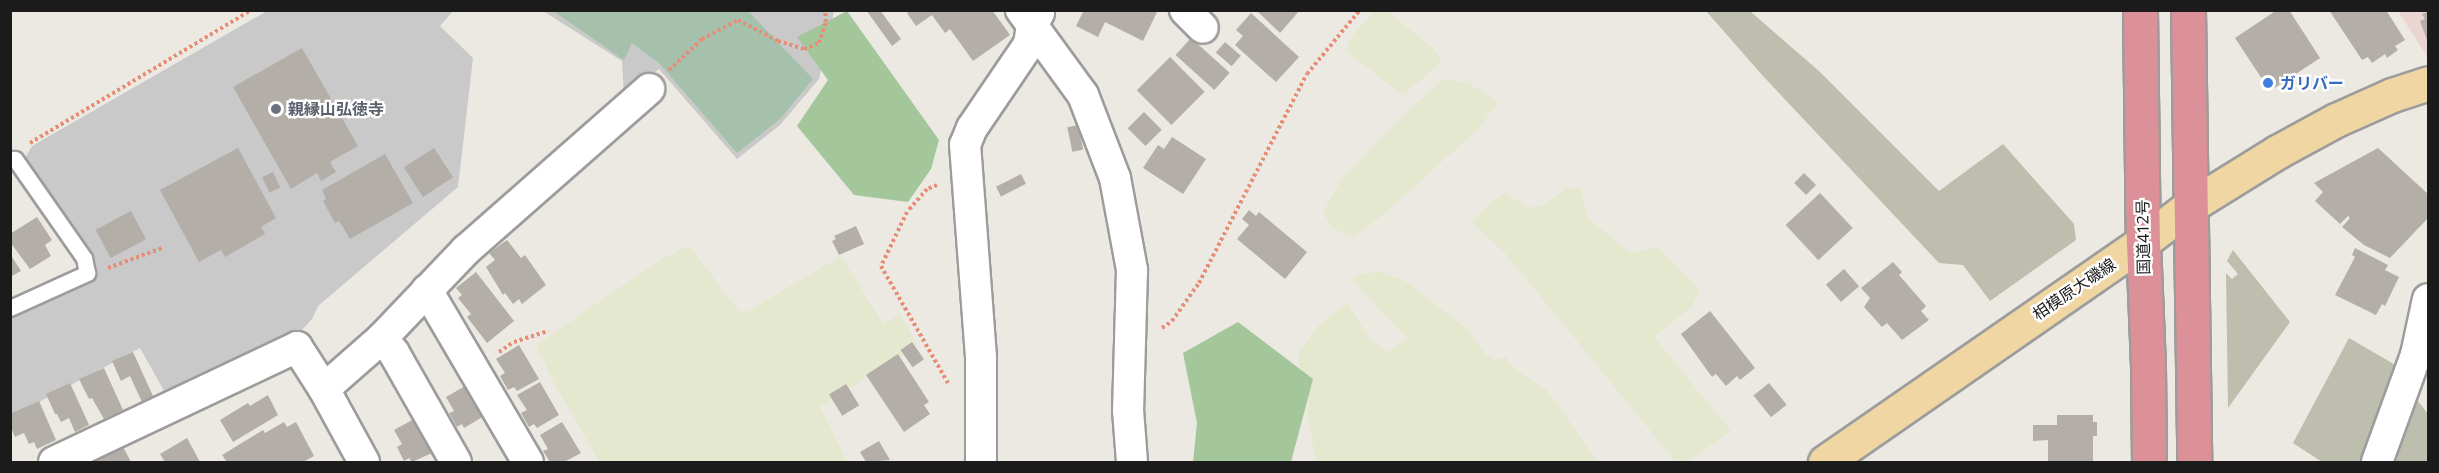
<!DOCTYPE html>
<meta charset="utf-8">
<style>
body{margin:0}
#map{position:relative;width:2439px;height:473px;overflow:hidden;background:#ebe9e1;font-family:"Noto Sans","Noto Sans JP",sans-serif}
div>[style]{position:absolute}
.commercial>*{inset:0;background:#ebd5d2}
.religious>*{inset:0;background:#c9c9c9}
.construction>*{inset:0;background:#bdbeae}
.farmland>*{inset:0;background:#e4e8ce}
.forest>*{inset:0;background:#a3c69b}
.cemetery>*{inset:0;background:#a5c1ac}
.building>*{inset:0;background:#b4aea8;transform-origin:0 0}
.path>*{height:4px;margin-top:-2px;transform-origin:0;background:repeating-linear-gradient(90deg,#e88d75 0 3px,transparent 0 6px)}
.roads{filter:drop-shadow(2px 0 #9c9c9c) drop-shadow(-2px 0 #9c9c9c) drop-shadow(0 2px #9c9c9c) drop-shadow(0 -2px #9c9c9c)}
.lane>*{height:15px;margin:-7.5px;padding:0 7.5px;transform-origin:7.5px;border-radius:7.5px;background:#fff}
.street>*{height:30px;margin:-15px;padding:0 15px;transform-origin:15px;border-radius:15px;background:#fff}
.primary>*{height:33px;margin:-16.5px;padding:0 16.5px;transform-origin:16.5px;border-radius:16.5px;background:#f0d6a2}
.highway>*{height:33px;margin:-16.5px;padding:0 16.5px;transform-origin:16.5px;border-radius:16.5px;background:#db9197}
.dots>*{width:16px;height:16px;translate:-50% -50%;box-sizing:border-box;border:3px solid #fff;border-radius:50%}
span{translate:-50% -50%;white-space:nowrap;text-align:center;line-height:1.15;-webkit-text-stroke:4.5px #fff;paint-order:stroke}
.shop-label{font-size:16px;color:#366cbe;font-weight:700}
.left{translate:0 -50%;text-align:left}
.worship-label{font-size:16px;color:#5b616d;font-weight:700}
.street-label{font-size:16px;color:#1b1b1b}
.frame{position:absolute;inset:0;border:12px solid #1b1b1b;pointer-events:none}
</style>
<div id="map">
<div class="commercial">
<i style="clip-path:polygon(2398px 11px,2428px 11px,2428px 58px)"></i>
</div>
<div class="religious">
<i style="clip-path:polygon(267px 11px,453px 11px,440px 26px,473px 58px,458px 187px,318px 306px,312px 319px,301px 331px,167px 396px,140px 348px,11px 417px,10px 318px,92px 279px,94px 254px,25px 158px,32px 146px)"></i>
<i style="clip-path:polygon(543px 11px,834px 11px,819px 79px,780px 125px,737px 159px,659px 69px,624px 96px,622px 61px)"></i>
</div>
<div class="construction">
<i style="clip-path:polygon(1706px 11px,1750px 11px,1820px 72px,1939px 191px,2003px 144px,2074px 224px,2076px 240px,1990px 301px,1963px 265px,1939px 263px,1763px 76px)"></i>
<i style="clip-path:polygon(2233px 250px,2290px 322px,2228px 408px,2226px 273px,2232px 279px,2238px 274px,2227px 261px)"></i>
<i style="clip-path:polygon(2349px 338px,2397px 366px,2361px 462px,2322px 462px,2293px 443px)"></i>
<i style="clip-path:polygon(2414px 396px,2428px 414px,2428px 462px,2392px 462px)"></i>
</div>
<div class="farmland">
<i style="clip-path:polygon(1375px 11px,1387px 11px,1433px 48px,1442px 61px,1403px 95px,1346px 51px,1353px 35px)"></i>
<i style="clip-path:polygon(1444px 79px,1468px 83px,1498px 102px,1479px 128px,1386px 212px,1354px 237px,1332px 228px,1323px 212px,1343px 177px,1414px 105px)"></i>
<i style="clip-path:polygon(1567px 188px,1581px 188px,1587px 217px,1630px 253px,1658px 247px,1700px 291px,1691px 307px,1654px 337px,1731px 431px,1687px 462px,1676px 462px,1505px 253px,1472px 222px,1493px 200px,1506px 193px,1528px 208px,1543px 205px)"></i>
<i style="clip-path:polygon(689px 246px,739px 311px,747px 312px,841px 256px,883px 324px,900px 314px,917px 345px,820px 407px,847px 462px,600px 462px,557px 389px,536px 345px,662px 259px)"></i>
<i style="clip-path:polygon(1380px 272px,1405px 281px,1467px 329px,1486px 355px,1495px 360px,1505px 357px,1518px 371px,1547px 390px,1598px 462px,1316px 462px,1308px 417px,1309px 391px,1299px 365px,1299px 352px,1320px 324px,1348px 303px,1371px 341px,1389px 352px,1407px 338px,1352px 280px,1362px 274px)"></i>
</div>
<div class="forest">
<i style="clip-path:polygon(847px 11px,939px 140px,931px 169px,908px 202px,854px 195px,797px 126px,828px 80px,797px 37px)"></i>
<i style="clip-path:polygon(1238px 322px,1313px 379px,1291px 462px,1193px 462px,1197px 423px,1183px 353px)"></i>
</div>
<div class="cemetery">
<i style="clip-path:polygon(553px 11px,748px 11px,813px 79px,780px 119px,737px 153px,660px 64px,632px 43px,624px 60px)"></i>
</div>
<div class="building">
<i style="clip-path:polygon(866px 10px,880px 10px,901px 39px,892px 46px)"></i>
<i style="clip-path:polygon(910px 10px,992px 10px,1010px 35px,973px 61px,950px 29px,945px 33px,932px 15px,916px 26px,907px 13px)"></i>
<i style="clip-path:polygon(1084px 10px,1158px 10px,1143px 41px,1105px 22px,1098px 37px,1076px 26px)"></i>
<i style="clip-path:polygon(1256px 10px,1300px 10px,1280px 33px)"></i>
<i style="clip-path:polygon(2277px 10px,2289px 10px,2320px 58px,2270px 91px,2235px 38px)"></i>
<i style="clip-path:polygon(2329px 10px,2386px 10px,2405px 40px,2395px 46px,2398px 50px,2387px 58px,2385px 54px,2372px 63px,2368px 57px,2362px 60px)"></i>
<i style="clip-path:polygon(2428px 12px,2428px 43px,2420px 21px,2425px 19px,2422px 14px)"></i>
<i style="clip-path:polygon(1251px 13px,1299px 57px,1276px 82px,1235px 45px,1243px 36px,1236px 30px)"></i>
<i style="left:1191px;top:38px;width:52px;height:23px;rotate:42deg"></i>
<i style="left:1225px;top:42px;width:21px;height:14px;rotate:41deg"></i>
<i style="clip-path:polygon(302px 48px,358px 146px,330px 162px,336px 172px,321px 181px,317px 173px,291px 189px,233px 87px)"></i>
<i style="left:1170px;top:57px;width:49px;height:47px;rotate:45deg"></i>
<i style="left:1144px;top:112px;width:25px;height:23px;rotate:45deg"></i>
<i style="left:1078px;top:125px;width:25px;height:11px;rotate:78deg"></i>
<i style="clip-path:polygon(1172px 137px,1206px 159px,1183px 194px,1143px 168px,1158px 145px,1164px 149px)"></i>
<i style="clip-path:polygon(238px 148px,276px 218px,261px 227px,265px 234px,225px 257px,221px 250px,199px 262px,160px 190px)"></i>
<i style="left:434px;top:148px;width:35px;height:36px;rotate:57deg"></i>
<i style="clip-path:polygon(2378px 148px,2428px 194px,2428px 218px,2390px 258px,2364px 245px,2342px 227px,2350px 218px,2348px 216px,2340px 224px,2315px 201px,2323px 192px,2314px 183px)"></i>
<i style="clip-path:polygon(385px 154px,413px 203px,350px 239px,339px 221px,335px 223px,323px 201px,326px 199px,322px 190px)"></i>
<i style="left:273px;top:172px;width:17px;height:12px;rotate:65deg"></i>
<i style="left:1804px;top:173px;width:17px;height:14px;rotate:45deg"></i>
<i style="left:1021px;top:174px;width:11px;height:28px;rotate:63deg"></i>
<i style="left:1820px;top:193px;width:48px;height:47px;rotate:47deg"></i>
<i style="clip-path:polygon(1249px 210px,1256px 216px,1259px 212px,1307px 252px,1285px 279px,1237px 239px,1249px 225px,1242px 219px)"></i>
<i style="left:131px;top:211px;width:32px;height:40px;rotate:62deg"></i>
<i style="clip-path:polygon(37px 217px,52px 240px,45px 245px,51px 256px,30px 269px,10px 242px,10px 234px)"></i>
<i style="clip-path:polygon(856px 226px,864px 244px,839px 255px,832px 241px,836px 239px,834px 236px)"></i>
<i style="clip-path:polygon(507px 240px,521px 258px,525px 255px,546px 285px,522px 304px,519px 299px,513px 304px,505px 293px,503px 295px,486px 267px,495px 260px,489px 253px)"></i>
<i style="clip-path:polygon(2355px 248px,2388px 265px,2385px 270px,2399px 277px,2385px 306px,2382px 304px,2376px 315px,2335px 295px,2355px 257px,2352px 255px)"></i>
<i style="clip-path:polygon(10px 254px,21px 271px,10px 277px)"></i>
<i style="clip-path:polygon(1893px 262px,1902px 272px,1899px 275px,1926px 306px,1921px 311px,1929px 320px,1902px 340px,1887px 323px,1882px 327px,1864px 307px,1870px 298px,1861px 288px)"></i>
<i style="left:1844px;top:269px;width:23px;height:24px;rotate:49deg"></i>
<i style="clip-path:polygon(476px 272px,514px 321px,487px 343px,467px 317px,471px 314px,458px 298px,462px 295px,456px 288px)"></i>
<i style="clip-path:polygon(1710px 311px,1755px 368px,1740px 380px,1737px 376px,1726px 386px,1716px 374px,1712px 377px,1681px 334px)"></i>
<i style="left:912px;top:342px;width:21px;height:14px;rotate:55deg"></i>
<i style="clip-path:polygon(519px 345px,539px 379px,517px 391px,514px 387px,508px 390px,500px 376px,505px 373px,496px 359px)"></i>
<i style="clip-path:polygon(133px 352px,153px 396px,142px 402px,130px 376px,121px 381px,112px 361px)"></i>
<i style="clip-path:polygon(898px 354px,929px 402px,924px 405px,930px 414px,904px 432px,866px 375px)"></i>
<i style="clip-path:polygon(104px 368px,123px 410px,104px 419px,92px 398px,89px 399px,79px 379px)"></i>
<i style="clip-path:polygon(540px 382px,559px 415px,537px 428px,534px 424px,529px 427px,521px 413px,527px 410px,517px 395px)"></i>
<i style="clip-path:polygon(70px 383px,89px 425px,75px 432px,69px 418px,61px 422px,57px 414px,55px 414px,46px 394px)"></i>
<i style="left:1769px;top:383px;width:28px;height:20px;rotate:51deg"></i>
<i style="left:846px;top:384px;width:25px;height:20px;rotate:58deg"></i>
<i style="clip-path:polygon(467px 385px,484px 416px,464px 428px,462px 424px,457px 427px,449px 413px,454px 411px,446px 397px)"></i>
<i style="clip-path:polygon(268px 395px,278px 415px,233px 442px,220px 420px,248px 403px,250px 406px)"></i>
<i style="clip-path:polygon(39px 401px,56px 440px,37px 449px,34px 442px,29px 444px,24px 433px,15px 437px,10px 425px,10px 414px)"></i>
<i style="clip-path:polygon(2057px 415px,2093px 415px,2093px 422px,2097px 422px,2097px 436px,2093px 436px,2093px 462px,2048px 462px,2048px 440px,2033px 441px,2033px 425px,2057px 425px)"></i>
<i style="clip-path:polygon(414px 419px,432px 453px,412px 462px,409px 458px,404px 461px,397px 447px,402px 444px,394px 430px)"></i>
<i style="clip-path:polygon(284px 422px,287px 427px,296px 422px,314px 456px,303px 462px,227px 462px,222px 455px,263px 430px,265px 433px)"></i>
<i style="clip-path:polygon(562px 422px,581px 453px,564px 462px,550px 462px,543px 451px,548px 449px,540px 435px)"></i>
<i style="clip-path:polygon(187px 438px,200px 462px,165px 462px,160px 454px)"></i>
<i style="clip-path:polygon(879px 441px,890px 460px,866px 462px,860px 452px)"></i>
<i style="clip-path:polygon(122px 445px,131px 462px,82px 462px)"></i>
</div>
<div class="path">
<i style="left:669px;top:70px;width:45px;rotate:-43.2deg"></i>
<i style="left:702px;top:39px;width:41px;rotate:-27.8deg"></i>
<i style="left:738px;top:20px;width:45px;rotate:27.7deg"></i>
<i style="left:778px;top:41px;width:27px;rotate:17deg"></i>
<i style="left:804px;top:49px;width:16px;rotate:-22deg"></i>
<i style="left:819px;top:43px;width:22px;rotate:-72deg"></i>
<i style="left:826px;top:22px;width:12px;rotate:-95deg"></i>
<i style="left:30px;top:143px;width:258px;rotate:-31deg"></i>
<i style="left:937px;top:185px;width:11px;rotate:158deg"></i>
<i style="left:927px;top:189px;width:30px;rotate:131deg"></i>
<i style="left:907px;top:212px;width:60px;rotate:115.7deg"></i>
<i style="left:881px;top:266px;width:135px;rotate:60.2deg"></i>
<i style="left:108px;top:268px;width:58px;rotate:-20.3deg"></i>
<i style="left:1162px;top:328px;width:12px;rotate:-35deg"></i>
<i style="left:1172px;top:321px;width:47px;rotate:-54.6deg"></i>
<i style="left:1199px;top:283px;width:235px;rotate:-62.7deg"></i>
<i style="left:1307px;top:74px;width:83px;rotate:-50.4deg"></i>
<i style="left:499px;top:352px;width:18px;rotate:-34deg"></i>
<i style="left:514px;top:342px;width:36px;rotate:-18deg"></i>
</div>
<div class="roads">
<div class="lane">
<i style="left:10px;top:308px;width:85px;rotate:-24.4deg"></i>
<i style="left:87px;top:273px;width:15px;rotate:-101deg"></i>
<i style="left:84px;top:258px;width:121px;rotate:-124.9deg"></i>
</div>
<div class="street">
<i style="left:1021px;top:10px;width:105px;rotate:53.9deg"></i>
<i style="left:1083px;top:95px;width:89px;rotate:68.9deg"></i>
<i style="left:1115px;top:178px;width:94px;rotate:79.5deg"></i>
<i style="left:1132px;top:270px;width:140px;rotate:91.6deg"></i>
<i style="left:1128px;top:410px;width:52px;rotate:85.6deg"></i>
<i style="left:1185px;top:10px;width:25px;rotate:45deg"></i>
<i style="left:427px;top:290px;width:199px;rotate:59.6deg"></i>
<i style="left:382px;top:338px;width:19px;rotate:51deg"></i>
<i style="left:394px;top:353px;width:125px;rotate:60.4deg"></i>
<i style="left:54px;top:462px;width:269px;rotate:-25.3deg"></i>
<i style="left:297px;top:347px;width:50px;rotate:57.3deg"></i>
<i style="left:364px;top:462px;width:83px;rotate:-118.7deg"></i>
<i style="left:324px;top:389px;width:77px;rotate:-41.3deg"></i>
<i style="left:382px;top:338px;width:122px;rotate:-46.3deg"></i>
<i style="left:466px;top:250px;width:244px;rotate:-41.3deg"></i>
<i style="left:981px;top:462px;width:105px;rotate:-90deg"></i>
<i style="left:981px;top:357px;width:213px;rotate:-94.3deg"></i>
<i style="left:965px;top:145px;width:18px;rotate:-68deg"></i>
<i style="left:972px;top:128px;width:102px;rotate:-55.8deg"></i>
<i style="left:1029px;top:44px;width:19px;rotate:-81deg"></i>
<i style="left:1032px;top:25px;width:14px;rotate:-60deg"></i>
<i style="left:2377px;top:462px;width:114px;rotate:-70deg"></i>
<i style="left:2416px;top:355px;width:57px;rotate:-77.9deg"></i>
</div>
<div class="primary">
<i style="left:1825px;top:462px;width:387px;rotate:-34.7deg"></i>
<i style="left:2143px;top:242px;width:59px;rotate:-37.5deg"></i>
<i style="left:2190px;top:206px;width:102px;rotate:-31.8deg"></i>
<i style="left:2277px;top:152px;width:67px;rotate:-28.5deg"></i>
<i style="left:2336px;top:120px;width:61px;rotate:-24.1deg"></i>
<i style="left:2392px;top:95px;width:38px;rotate:-18deg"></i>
</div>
<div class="highway">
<i style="left:2140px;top:10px;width:232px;rotate:89.3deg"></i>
<i style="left:2143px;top:242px;width:125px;rotate:87.7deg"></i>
<i style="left:2148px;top:367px;width:95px;rotate:89.4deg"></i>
<i style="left:2188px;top:10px;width:452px;rotate:89.2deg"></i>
</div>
</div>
<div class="dots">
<i style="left:2268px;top:83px;background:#3f7fe0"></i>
<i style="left:276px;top:109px;background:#6b7280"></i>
</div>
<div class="shop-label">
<span class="left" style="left:2280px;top:83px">ガリバー</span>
</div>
<div class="worship-label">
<span class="left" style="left:288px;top:109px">親縁山弘徳寺</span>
</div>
<div class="street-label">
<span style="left:2143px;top:237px;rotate:-91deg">国道412号</span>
<span style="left:2074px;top:289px;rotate:-34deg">相模原大磯線</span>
</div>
<div class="frame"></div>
</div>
